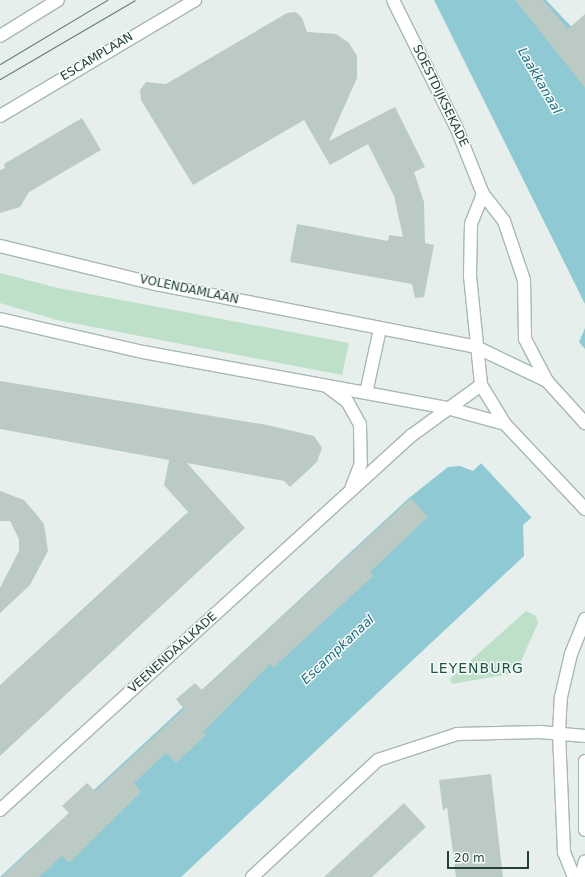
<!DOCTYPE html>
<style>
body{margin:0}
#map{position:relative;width:585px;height:877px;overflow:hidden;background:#e6efeb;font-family:"DejaVu Sans",sans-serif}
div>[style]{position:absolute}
.green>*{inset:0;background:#bfe0c8}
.water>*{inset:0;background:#8ec9d4}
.pier>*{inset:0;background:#e6efeb}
.building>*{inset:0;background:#bbcac4}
.roads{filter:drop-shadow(1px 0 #a8b8b2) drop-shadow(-1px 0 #a8b8b2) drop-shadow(0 1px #a8b8b2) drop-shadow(0 -1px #a8b8b2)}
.minor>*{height:12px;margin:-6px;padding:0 6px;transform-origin:6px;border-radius:6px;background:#fff}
.tertiary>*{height:12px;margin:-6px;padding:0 6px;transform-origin:6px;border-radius:6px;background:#fff}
.tram>*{height:1px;margin:-0.5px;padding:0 0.5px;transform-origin:0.5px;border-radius:0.5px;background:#5f7d75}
span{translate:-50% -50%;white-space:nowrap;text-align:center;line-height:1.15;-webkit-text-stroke:3px #f7fbf9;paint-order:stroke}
.street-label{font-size:12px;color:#24423a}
.water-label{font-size:13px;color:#1c6f80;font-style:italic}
.quarter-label{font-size:14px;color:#1f5548;letter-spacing:1px}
.scale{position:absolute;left:447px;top:851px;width:82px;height:18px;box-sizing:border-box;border:2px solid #24423a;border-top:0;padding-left:5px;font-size:12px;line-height:14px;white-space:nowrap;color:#24423a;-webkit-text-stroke:3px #f7fbf9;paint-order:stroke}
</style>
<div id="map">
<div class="green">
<i style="clip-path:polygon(0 273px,58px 288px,349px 343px,342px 375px,57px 320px,0 303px)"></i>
<i style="clip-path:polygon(526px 611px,536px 616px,538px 623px,517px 670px,510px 674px,452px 684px,450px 679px)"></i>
</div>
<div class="water">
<i style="clip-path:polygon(434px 0,546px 0,585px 41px,585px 304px)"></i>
<i style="clip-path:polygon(585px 328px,585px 349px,579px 342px)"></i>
<i style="clip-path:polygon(585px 364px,585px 470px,523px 525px,524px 556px,181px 877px,0 877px,409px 498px,448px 467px,460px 466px,473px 471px)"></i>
</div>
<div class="pier">
<i style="clip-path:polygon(585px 362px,585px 472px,533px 519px,480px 462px)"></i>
</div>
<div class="building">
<i style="clip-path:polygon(515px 0,543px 0,568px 29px,585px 14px,585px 88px)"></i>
<i style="clip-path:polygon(296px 12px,302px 18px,307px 32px,336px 34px,349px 43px,357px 56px,357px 78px,329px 141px,395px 107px,425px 167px,414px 172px,424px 202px,425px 243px,434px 245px,424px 297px,415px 298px,412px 284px,290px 262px,297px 224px,388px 241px,389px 235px,403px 237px,394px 196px,368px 144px,330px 165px,304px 120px,193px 185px,141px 100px,140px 90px,146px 82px,166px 84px,287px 13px)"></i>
<i style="clip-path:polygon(82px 118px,101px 150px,29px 192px,20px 207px,0 213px,0 170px,5px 168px,4px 164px)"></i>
<i style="clip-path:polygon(0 381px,267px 425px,314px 436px,322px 448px,317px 462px,290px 487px,284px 481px,187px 463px,245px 528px,0 756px,0 685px,188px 512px,164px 485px,169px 460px,0 429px)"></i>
<i style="clip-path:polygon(0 491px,24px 500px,37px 515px,44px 524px,48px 551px,30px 585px,0 613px,0 588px,19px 551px,19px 539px,10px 521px,0 521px)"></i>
<i style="clip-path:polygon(411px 498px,428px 517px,370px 572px,373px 576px,273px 668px,270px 664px,203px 732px,206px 735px,176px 763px,166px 753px,134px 783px,141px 792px,69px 863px,62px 856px,39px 877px,2px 877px,69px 813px,62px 806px,87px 783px,95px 791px,184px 709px,176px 699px,195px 683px,202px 690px)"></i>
<i style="clip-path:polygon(491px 774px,503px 877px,456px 877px,447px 807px,443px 811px,439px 780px)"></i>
<i style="clip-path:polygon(404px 803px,426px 827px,372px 877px,324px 877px)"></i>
</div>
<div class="roads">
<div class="minor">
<i style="left:326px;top:386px;width:26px;rotate:36deg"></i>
<i style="left:347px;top:401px;width:26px;rotate:61deg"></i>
<i style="left:360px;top:424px;width:39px;rotate:89deg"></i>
<i style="left:361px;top:463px;width:26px;rotate:111deg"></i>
<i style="left:366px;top:393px;width:66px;rotate:-77.7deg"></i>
<i style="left:0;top:810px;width:557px;rotate:-42.31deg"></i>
<i style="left:412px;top:435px;width:85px;rotate:-35.9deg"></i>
<i style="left:252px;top:877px;width:172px;rotate:-42.9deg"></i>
<i style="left:378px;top:760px;width:83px;rotate:-18.2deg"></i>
<i style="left:457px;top:734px;width:83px;rotate:-1.4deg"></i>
<i style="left:540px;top:732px;width:45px;rotate:5.1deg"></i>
</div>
<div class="tertiary">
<i style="left:393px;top:0;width:144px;rotate:63.6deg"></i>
<i style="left:457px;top:129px;width:70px;rotate:68.2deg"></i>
<i style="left:483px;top:194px;width:34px;rotate:52deg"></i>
<i style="left:504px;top:221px;width:62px;rotate:71.3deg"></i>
<i style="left:524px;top:280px;width:59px;rotate:89deg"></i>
<i style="left:525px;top:339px;width:47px;rotate:62.4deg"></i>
<i style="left:547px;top:381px;width:57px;rotate:47.9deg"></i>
<i style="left:0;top:36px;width:68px;rotate:-31.8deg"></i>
<i style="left:0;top:116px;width:227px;rotate:-30.7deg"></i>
<i style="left:483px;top:194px;width:32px;rotate:112deg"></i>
<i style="left:471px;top:224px;width:52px;rotate:91.1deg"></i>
<i style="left:470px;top:276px;width:110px;rotate:84.2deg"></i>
<i style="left:481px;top:385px;width:46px;rotate:58.4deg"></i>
<i style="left:505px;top:424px;width:117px;rotate:46.7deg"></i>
<i style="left:0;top:246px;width:161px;rotate:13.7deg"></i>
<i style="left:156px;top:284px;width:326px;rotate:11.1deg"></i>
<i style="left:476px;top:347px;width:79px;rotate:25.6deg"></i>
<i style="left:0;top:319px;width:147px;rotate:13deg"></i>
<i style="left:143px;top:352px;width:309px;rotate:10.4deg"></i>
<i style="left:447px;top:408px;width:60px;rotate:15.4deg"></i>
<i style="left:585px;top:761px;width:69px;rotate:90deg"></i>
<i style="left:574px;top:877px;width:27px;rotate:-112deg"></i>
<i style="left:564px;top:852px;width:120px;rotate:-92.4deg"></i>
<i style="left:559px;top:732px;width:35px;rotate:-87deg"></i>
<i style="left:561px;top:697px;width:44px;rotate:-76.9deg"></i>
<i style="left:571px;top:654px;width:38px;rotate:-68deg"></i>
<i style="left:581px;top:877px;width:16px;rotate:-76deg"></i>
</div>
</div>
<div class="tram">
<i style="left:0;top:64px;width:125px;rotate:-30.9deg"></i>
<i style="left:0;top:79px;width:156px;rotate:-30.3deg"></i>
</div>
<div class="street-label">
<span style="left:97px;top:57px;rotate:-31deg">ESCAMPLAAN</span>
<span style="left:440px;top:96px;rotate:64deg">SOESTDIJKSEKADE</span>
<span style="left:189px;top:290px;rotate:12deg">VOLENDAMLAAN</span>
<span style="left:173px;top:653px;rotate:-42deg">VEENENDAALKADE</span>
</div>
<div class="water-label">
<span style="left:539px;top:81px;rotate:60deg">Laakkanaal</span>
<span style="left:338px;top:650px;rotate:-43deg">Escampkanaal</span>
</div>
<div class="quarter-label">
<span style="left:477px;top:668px">LEYENBURG</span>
</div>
<div class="scale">20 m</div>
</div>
